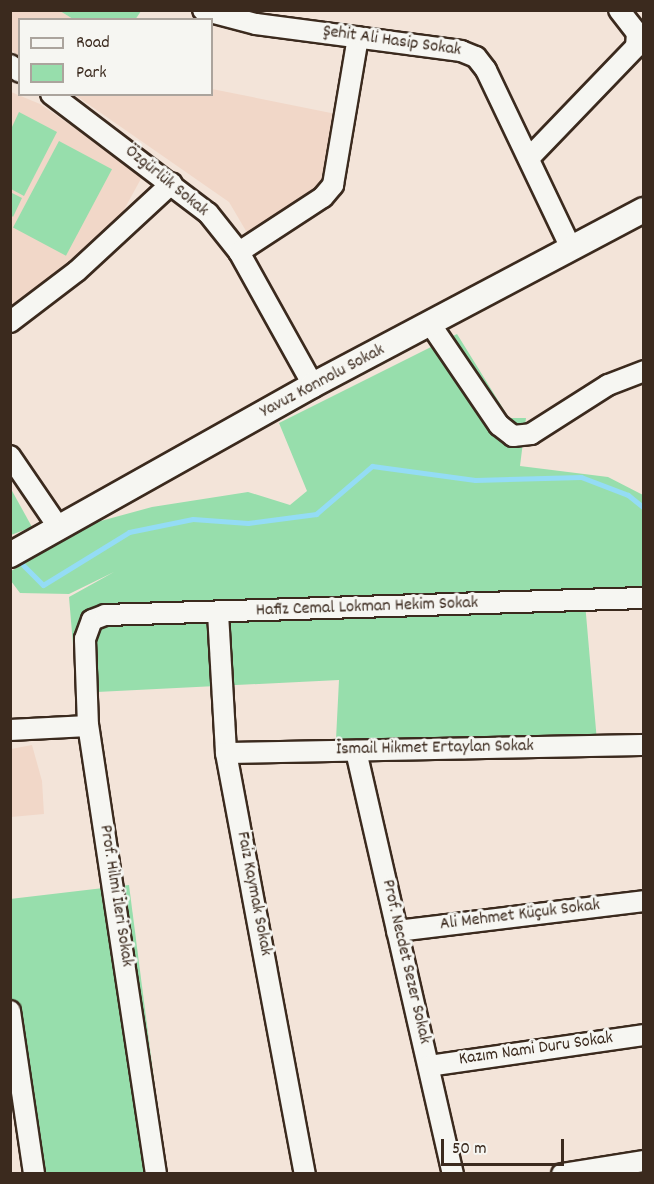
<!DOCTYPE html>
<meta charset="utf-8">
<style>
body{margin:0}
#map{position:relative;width:654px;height:1184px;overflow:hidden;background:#f3e4d9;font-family:Dekko,sans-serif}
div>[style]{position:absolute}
.built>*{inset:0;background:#f1d7c8}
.green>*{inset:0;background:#97deac;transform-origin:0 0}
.stream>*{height:5px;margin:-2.5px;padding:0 2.5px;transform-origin:2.5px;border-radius:2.5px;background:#94dcf5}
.roads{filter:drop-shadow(2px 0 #3b2a1e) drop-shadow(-2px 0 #3b2a1e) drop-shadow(0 2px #3b2a1e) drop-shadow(0 -2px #3b2a1e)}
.minor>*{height:20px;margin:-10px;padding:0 10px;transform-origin:10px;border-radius:10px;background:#f6f6f2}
.tertiary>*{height:24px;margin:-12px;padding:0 12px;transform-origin:12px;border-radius:12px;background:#f6f6f2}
span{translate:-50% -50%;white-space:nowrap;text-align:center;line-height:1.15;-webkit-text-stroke:6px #f6f6f2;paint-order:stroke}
.street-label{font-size:18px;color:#3b2a1e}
.frame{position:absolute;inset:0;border:12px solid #3b2a1e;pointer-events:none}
.legend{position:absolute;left:18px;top:18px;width:195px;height:78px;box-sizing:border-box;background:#f6f6f2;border:2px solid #aba49d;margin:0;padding:8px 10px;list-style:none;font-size:18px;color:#3b2a1e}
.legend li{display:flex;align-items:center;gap:12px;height:30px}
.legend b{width:30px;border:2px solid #aba49d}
.scale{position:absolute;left:441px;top:1139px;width:123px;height:27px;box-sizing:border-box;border:3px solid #3b2a1e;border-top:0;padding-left:8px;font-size:18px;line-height:21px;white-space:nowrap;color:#3b2a1e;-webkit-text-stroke:4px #f6f6f2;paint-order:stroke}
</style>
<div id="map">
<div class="built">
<i style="clip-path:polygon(11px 11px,60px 11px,73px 19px,20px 20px,19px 56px,11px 50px)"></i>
<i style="clip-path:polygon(212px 89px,336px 114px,333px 178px,249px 236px,229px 202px,75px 95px,212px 94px)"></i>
<i style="clip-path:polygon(11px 92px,40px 104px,143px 175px,119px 219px,88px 256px,11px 315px)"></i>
<i style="clip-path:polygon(32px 745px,42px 781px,44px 814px,11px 817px,11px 749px)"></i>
</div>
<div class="green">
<i style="clip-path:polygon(60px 11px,141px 11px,135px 20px,73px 19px)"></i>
<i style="clip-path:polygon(19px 112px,57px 132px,24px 196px,11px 189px,11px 129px)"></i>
<i style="left:59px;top:141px;width:60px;height:98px;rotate:28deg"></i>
<i style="clip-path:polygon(10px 192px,22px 198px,13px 217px,11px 215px)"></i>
<i style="clip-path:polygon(457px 334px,509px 418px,526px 418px,520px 466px,608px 477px,643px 495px,643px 588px,584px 591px,598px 753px,335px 759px,339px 680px,77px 693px,69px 597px,114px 572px,69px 594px,20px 593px,11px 581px,11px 571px,97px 522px,152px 507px,248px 492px,290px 505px,307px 491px,279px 423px)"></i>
<i style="clip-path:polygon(11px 489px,32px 527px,11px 535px,10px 535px)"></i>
<i style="clip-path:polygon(129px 885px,166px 1173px,23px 1173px,10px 1082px,10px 899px)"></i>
</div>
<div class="stream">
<i style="left:16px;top:558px;width:38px;rotate:45deg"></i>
<i style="left:43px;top:585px;width:101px;rotate:-31.6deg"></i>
<i style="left:129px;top:532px;width:65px;rotate:-11.5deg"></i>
<i style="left:193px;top:519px;width:55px;rotate:4.2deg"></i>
<i style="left:248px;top:523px;width:69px;rotate:-7.5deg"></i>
<i style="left:316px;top:514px;width:74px;rotate:-40.6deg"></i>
<i style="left:372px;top:466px;width:104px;rotate:7.7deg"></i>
<i style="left:475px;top:480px;width:106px;rotate:-1.6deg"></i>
<i style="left:581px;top:477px;width:50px;rotate:21deg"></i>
<i style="left:628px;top:495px;width:21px;rotate:39deg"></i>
</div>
<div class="roads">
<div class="minor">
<i style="left:203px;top:10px;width:55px;rotate:14.8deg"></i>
<i style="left:256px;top:24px;width:207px;rotate:7.5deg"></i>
<i style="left:461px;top:51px;width:16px;rotate:22deg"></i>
<i style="left:476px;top:57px;width:16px;rotate:52deg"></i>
<i style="left:486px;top:70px;width:197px;rotate:64.5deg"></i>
<i style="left:10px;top:65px;width:12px;rotate:35deg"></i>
<i style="left:51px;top:94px;width:197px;rotate:37.2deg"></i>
<i style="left:208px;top:213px;width:50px;rotate:51.5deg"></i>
<i style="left:239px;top:252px;width:152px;rotate:60.9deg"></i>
<i style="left:529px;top:158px;width:154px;rotate:-46.1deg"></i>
<i style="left:636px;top:47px;width:14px;rotate:-86deg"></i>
<i style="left:637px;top:33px;width:29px;rotate:-128deg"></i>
<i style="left:239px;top:252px;width:100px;rotate:-33.2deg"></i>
<i style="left:323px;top:197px;width:16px;rotate:-50deg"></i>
<i style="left:333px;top:185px;width:150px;rotate:-80.4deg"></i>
<i style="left:10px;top:322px;width:84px;rotate:-37.3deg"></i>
<i style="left:77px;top:271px;width:129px;rotate:-42.8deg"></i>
<i style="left:431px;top:325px;width:121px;rotate:55.8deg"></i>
<i style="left:499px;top:425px;width:18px;rotate:38deg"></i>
<i style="left:513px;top:436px;width:18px;rotate:-6deg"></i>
<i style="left:531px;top:434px;width:91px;rotate:-32.5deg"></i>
<i style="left:608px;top:385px;width:39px;rotate:-21deg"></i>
<i style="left:10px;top:456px;width:87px;rotate:55.8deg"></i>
<i style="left:218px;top:613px;width:140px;rotate:86.7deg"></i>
<i style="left:226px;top:753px;width:428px;rotate:79.4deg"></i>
<i style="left:10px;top:730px;width:78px;rotate:-2.9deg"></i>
<i style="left:356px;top:751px;width:434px;rotate:77.1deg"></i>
<i style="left:226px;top:753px;width:418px;rotate:-1.1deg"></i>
<i style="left:397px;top:931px;width:249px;rotate:-6.9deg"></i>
<i style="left:10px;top:1011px;width:165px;rotate:81.6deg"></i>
<i style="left:429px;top:1066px;width:217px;rotate:-8.2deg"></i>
<i style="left:156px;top:1174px;width:453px;rotate:-98.6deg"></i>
<i style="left:88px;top:726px;width:87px;rotate:-92deg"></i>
<i style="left:85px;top:639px;width:20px;rotate:-70deg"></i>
<i style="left:92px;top:620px;width:14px;rotate:-21deg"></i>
<i style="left:105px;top:615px;width:539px;rotate:-1.81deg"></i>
<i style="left:562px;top:1174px;width:83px;rotate:-9deg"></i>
</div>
<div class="tertiary">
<i style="left:10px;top:555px;width:347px;rotate:-29.3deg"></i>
<i style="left:313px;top:385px;width:374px;rotate:-27.9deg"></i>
</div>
</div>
<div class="street-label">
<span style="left:392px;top:42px;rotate:8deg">Şehit Ali Hasip Sokak</span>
<span style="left:166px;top:182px;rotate:39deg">Özgürlük Sokak</span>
<span style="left:323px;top:382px;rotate:-28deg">Yavuz Konnolu Sokak</span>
<span style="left:367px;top:608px;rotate:-2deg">Hafiz Cemal Lokman Hekim Sokak</span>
<span style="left:435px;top:749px;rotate:-1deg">İsmail Hikmet Ertaylan Sokak</span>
<span style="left:253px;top:894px;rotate:79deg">Faiz Kaymak Sokak</span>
<span style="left:115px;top:896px;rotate:81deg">Prof. Hilmi İleri Sokak</span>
<span style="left:520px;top:916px;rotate:-7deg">Ali Mehmet Küçuk Sokak</span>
<span style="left:405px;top:962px;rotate:77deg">Prof. Necdet Sezer Sokak</span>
<span style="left:536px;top:1050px;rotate:-8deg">Kazım Nami Duru Sokak</span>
</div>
<div class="frame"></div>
<ul class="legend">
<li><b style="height:8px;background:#f6f6f2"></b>Road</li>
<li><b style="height:16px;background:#97deac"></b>Park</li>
</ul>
<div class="scale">50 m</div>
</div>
